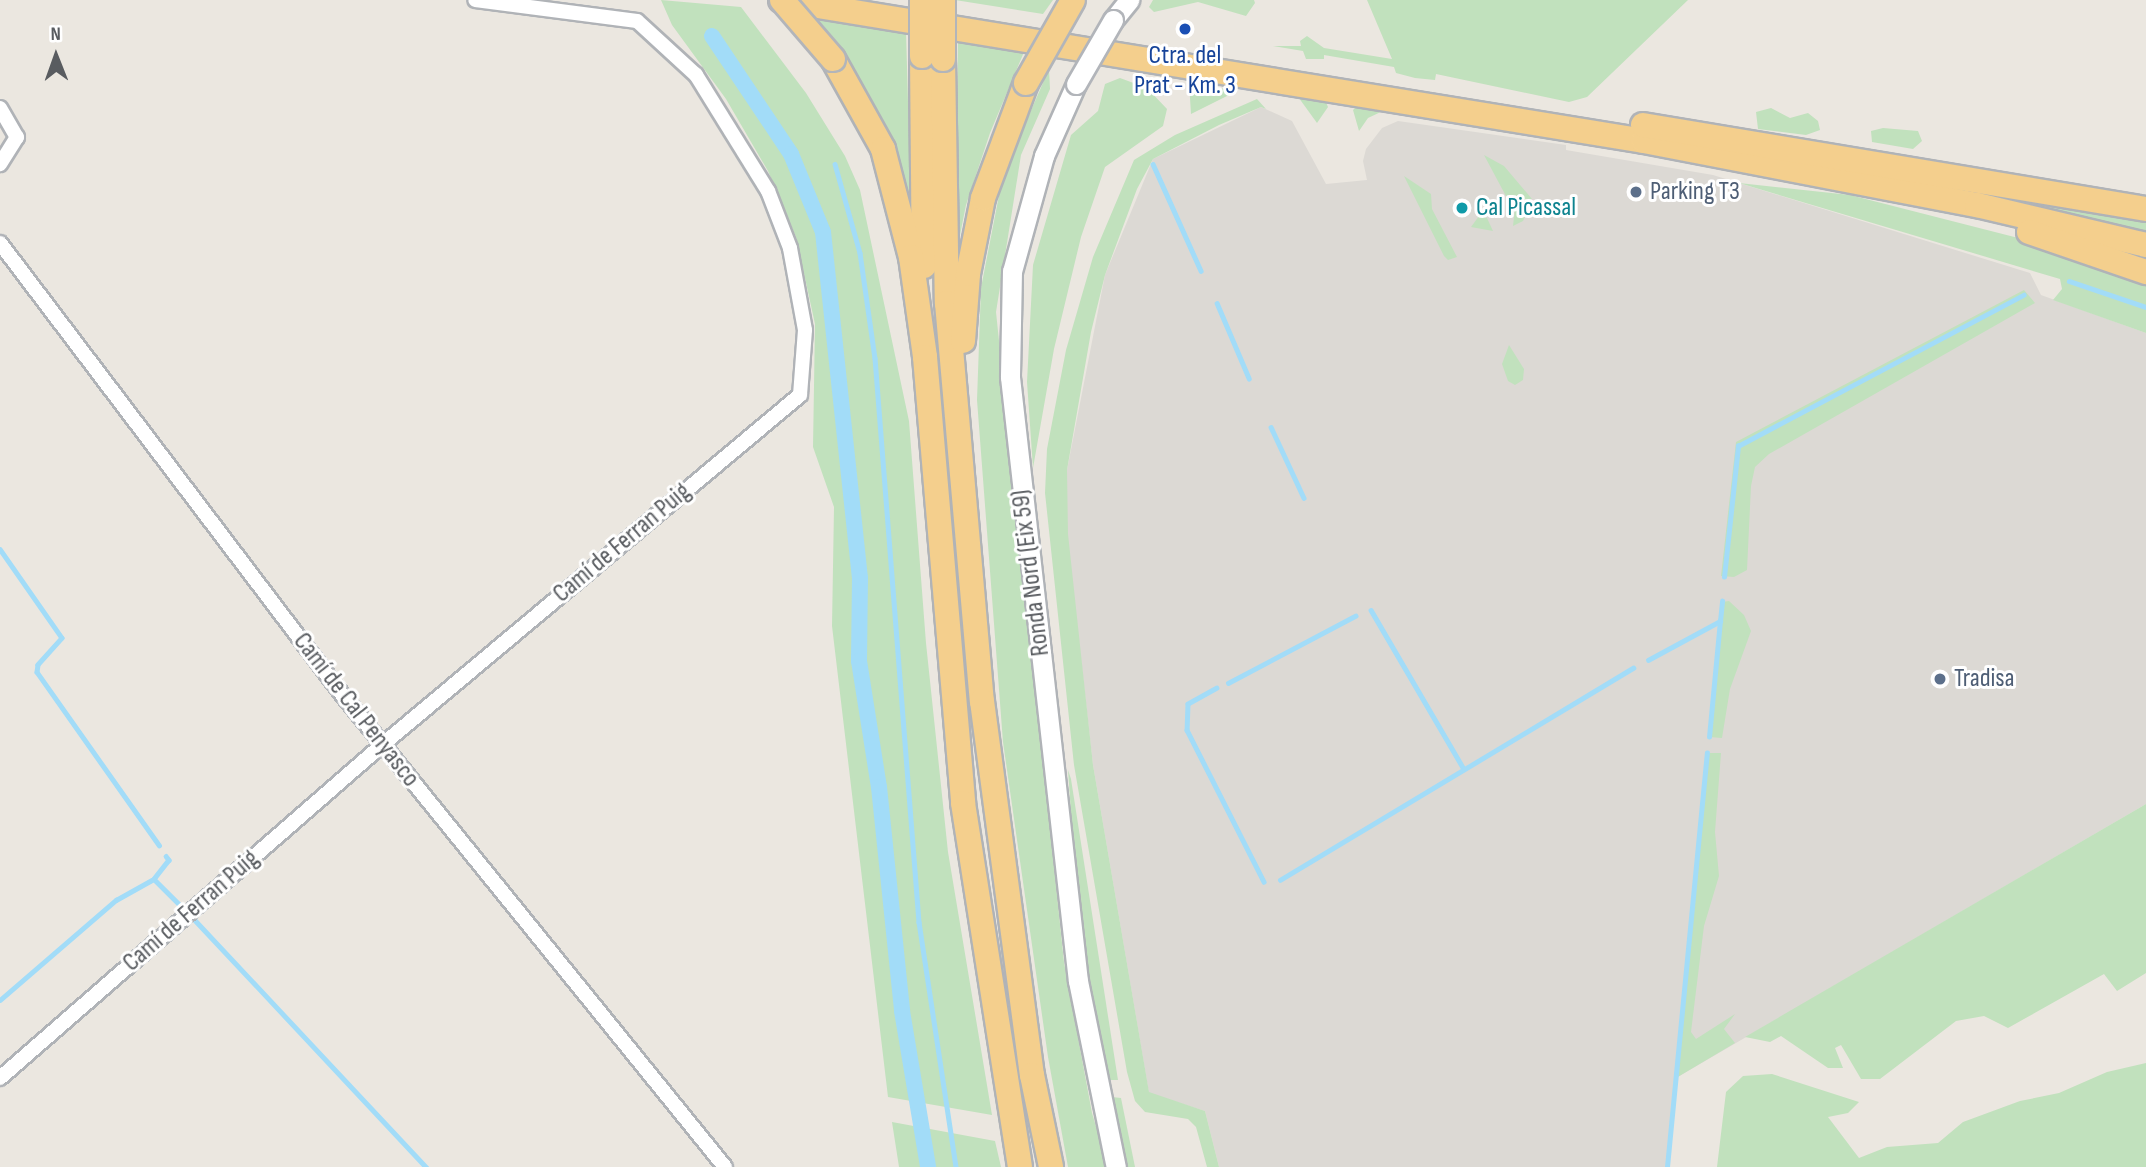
<!DOCTYPE html>
<meta charset="utf-8">
<style>
body{margin:0}
#map{position:relative;width:2146px;height:1167px;overflow:hidden;background:#ebe7e0;font-family:"Sofia Sans Condensed",sans-serif}
div>[style]{position:absolute}
.industrial>*{inset:0;background:#dcd9d4}
.green>*{inset:0;background:#c1e1bd}
.stream>*{height:4.5px;margin:-2.25px;padding:0 2.25px;transform-origin:2.25px;border-radius:2.25px;background:#a2dcf8}
.canal>*{height:16px;margin:-8px;padding:0 8px;transform-origin:8px;border-radius:8px;background:#a2dcf8}
.roads{filter:drop-shadow(2px 0 #b0b3b7) drop-shadow(-2px 0 #b0b3b7) drop-shadow(0 2px #b0b3b7) drop-shadow(0 -2px #b0b3b7)}
.street>*{height:14px;margin:-7px;padding:0 7px;transform-origin:7px;border-radius:7px;background:#fff}
.secondary>*{height:19px;margin:-9.5px;padding:0 9.5px;transform-origin:9.5px;border-radius:9.5px;background:#fff}
.highway>*{height:24px;margin:-12px;padding:0 12px;transform-origin:12px;border-radius:12px;background:#f4cf8d}
.bridges{filter:drop-shadow(2px 0 #b2b5ba) drop-shadow(-2px 0 #b2b5ba) drop-shadow(0 2px #b2b5ba) drop-shadow(0 -2px #b2b5ba)}
.secondary-bridge>*{height:19px;margin:-9.5px;padding:0 9.5px;transform-origin:9.5px;border-radius:9.5px;background:#fff}
.highway-bridge>*{height:24px;margin:-12px;padding:0 12px;transform-origin:12px;border-radius:12px;background:#f4cf8d}
.dots>*{width:19px;height:19px;translate:-50% -50%;box-sizing:border-box;border:4px solid #fff;border-radius:50%}
span{translate:-50% -50%;white-space:nowrap;text-align:center;line-height:1.15;-webkit-text-stroke:6px #fff;paint-order:stroke}
.transit-label{font-size:26px;color:#164399}
.service-label{font-size:26px;color:#4e5e75}
.left{translate:0 -50%;text-align:left}
.culture-label{font-size:26px;color:#0d838f}
.street-label{font-size:26px;color:#595c60}
.north{position:absolute;left:21px;top:21px;width:70px;height:70px;-webkit-text-stroke:5px #fff;paint-order:stroke;rotate:359deg;font-size:19px;font-weight:700;line-height:28px;text-align:center;color:#595c60}
.north::after{content:'';display:block;margin:auto;width:24px;height:32px;background:#595c60;clip-path:polygon(50% 0,100% 100%,50% 72%,0 100%)}
</style>
<div id="map">
<div class="industrial">
<i style="clip-path:polygon(1261px 107px,1292px 121px,1326px 184px,1367px 180px,1363px 161px,1366px 149px,1382px 128px,1398px 121px,1566px 145px,1566px 150px,1713px 175px,2030px 273px,2041px 295px,2146px 333px,2146px 804px,1676px 1078px,1667px 1167px,1219px 1167px,1205px 1111px,1149px 1093px,1093px 765px,1065px 517px,1067px 470px,1105px 275px,1153px 159px)"></i>
</div>
<div class="green">
<i style="clip-path:polygon(661px 0,741px 7px,806px 93px,845px 156px,860px 190px,909px 421px,926px 643px,948px 852px,992px 1115px,888px 1097px,832px 626px,834px 507px,813px 447px,815px 324px,796px 237px,768px 171px,726px 99px,672px 25px)"></i>
<i style="clip-path:polygon(955px 0,1053px 0,1043px 14px)"></i>
<i style="clip-path:polygon(1153px 0,1254px 0,1255px 3px,1246px 16px,1198px 2px,1154px 12px,1149px 7px)"></i>
<i style="clip-path:polygon(1367px 0,1688px 0,1587px 97px,1569px 102px,1436px 74px,1435px 80px,1415px 78px,1396px 73px,1394px 67px,1324px 55px,1324px 59px,1306px 59px,1303px 51px,1273px 46px,1301px 46px,1300px 41px,1307px 36px,1324px 48px,1392px 59px)"></i>
<i style="clip-path:polygon(811px 16px,906px 32px,911px 206px,899px 165px)"></i>
<i style="clip-path:polygon(958px 38px,1024px 52px,990px 133px,966px 205px,955px 260px)"></i>
<i style="clip-path:polygon(1049px 69px,1050px 89px,1021px 155px,996px 312px,1064px 962px,1092px 1113px,1108px 1167px,1068px 1167px,1048px 1057px,1003px 742px,977px 400px,981px 288px,1003px 175px)"></i>
<i style="clip-path:polygon(1120px 78px,1147px 88px,1167px 109px,1163px 126px,1105px 167px,1081px 237px,1054px 349px,1033px 468px,1027px 382px,1033px 265px,1071px 135px,1098px 111px,1105px 84px)"></i>
<i style="clip-path:polygon(1189px 82px,1230px 90px,1229px 95px,1191px 114px)"></i>
<i style="clip-path:polygon(1296px 94px,1324px 98px,1328px 107px,1317px 123px)"></i>
<i style="clip-path:polygon(1257px 99px,1266px 109px,1261px 107px,1219px 125px,1153px 159px,1137px 189px,1105px 275px,1091px 332px,1067px 470px,1068px 534px,1093px 765px,1149px 1092px,1205px 1111px,1219px 1167px,1207px 1167px,1196px 1127px,1188px 1119px,1145px 1112px,1135px 1101px,1127px 1072px,1074px 765px,1045px 493px,1047px 449px,1066px 350px,1093px 257px,1134px 160px,1175px 135px)"></i>
<i style="clip-path:polygon(1358px 105px,1385px 110px,1368px 118px,1359px 131px,1353px 110px)"></i>
<i style="clip-path:polygon(1771px 108px,1790px 118px,1808px 113px,1818px 121px,1820px 130px,1806px 135px,1758px 129px,1756px 112px)"></i>
<i style="clip-path:polygon(1883px 128px,1918px 131px,1922px 141px,1913px 149px,1872px 142px,1871px 131px)"></i>
<i style="clip-path:polygon(1484px 155px,1504px 166px,1532px 199px,1523px 199px,1528px 211px,1523px 221px,1513px 226px,1516px 199px,1507px 198px)"></i>
<i style="clip-path:polygon(1404px 176px,1431px 194px,1432px 209px,1457px 257px,1448px 260px,1444px 256px)"></i>
<i style="clip-path:polygon(1896px 180px,2146px 220px,2146px 237px)"></i>
<i style="clip-path:polygon(1739px 183px,1850px 195px,2038px 243px,2146px 281px,2146px 333px,2053px 300px,2062px 289px,2060px 279px)"></i>
<i style="clip-path:polygon(1479px 216px,1487px 218px,1493px 231px,1471px 227px)"></i>
<i style="clip-path:polygon(2024px 290px,2035px 303px,1769px 454px,1755px 467px,1751px 486px,1747px 570px,1734px 577px,1721px 576px,1736px 442px)"></i>
<i style="clip-path:polygon(1509px 345px,1524px 369px,1523px 380px,1515px 385px,1508px 381px,1502px 364px)"></i>
<i style="clip-path:polygon(1729px 601px,1744px 615px,1751px 631px,1730px 689px,1722px 738px,1709px 737px,1722px 602px)"></i>
<i style="clip-path:polygon(1707px 753px,1721px 753px,1715px 832px,1719px 876px,1704px 926px,1691px 1032px,1696px 1039px,1735px 1014px,1724px 1029px,1735px 1043px,1676px 1078px)"></i>
<i style="clip-path:polygon(1068px 770px,1071px 779px,1118px 1080px,1109px 1080px,1102px 1067px,1078px 913px)"></i>
<i style="clip-path:polygon(2146px 804px,2146px 973px,2117px 991px,2104px 974px,2008px 1028px,1984px 1016px,1956px 1021px,1880px 1079px,1861px 1079px,1841px 1045px,1835px 1048px,1843px 1068px,1828px 1068px,1781px 1036px,1770px 1042px,1745px 1037px)"></i>
<i style="clip-path:polygon(2146px 1063px,2146px 1167px,1717px 1167px,1726px 1092px,1743px 1076px,1772px 1074px,1859px 1102px,1848px 1113px,1828px 1117px,1859px 1158px,1887px 1147px,1938px 1143px,1963px 1122px,2020px 1101px,2059px 1093px,2107px 1072px)"></i>
<i style="clip-path:polygon(1112px 1097px,1121px 1098px,1135px 1167px,1124px 1167px)"></i>
<i style="clip-path:polygon(892px 1122px,995px 1141px,1001px 1167px,899px 1167px)"></i>
</div>
<div class="stream">
<i style="left:835px;top:164px;width:92px;rotate:74.3deg"></i>
<i style="left:860px;top:253px;width:106px;rotate:81.9deg"></i>
<i style="left:875px;top:358px;width:566px;rotate:85.54deg"></i>
<i style="left:919px;top:922px;width:248px;rotate:81.4deg"></i>
<i style="left:1153px;top:164px;width:117px;rotate:65.8deg"></i>
<i style="left:2069px;top:281px;width:81px;rotate:18.7deg"></i>
<i style="left:1217px;top:303px;width:82px;rotate:66.9deg"></i>
<i style="left:1271px;top:427px;width:78px;rotate:65.1deg"></i>
<i style="left:0;top:549px;width:108px;rotate:55.1deg"></i>
<i style="left:62px;top:638px;width:36px;rotate:132deg"></i>
<i style="left:38px;top:665px;width:7px;rotate:98deg"></i>
<i style="left:37px;top:672px;width:212px;rotate:54.8deg"></i>
<i style="left:1724px;top:577px;width:132px;rotate:-83.9deg"></i>
<i style="left:1738px;top:446px;width:323px;rotate:-27.9deg"></i>
<i style="left:1371px;top:610px;width:184px;rotate:59.7deg"></i>
<i style="left:1648px;top:660px;width:82px;rotate:-28.4deg"></i>
<i style="left:1720px;top:621px;width:20px;rotate:-84deg"></i>
<i style="left:1228px;top:683px;width:144px;rotate:-27.8deg"></i>
<i style="left:1217px;top:688px;width:33px;rotate:151deg"></i>
<i style="left:1188px;top:704px;width:26px;rotate:92deg"></i>
<i style="left:1187px;top:730px;width:170px;rotate:63.1deg"></i>
<i style="left:1709px;top:737px;width:117px;rotate:-84.6deg"></i>
<i style="left:166px;top:856px;width:5px;rotate:53deg"></i>
<i style="left:169px;top:860px;width:24px;rotate:128deg"></i>
<i style="left:154px;top:879px;width:35px;rotate:45deg"></i>
<i style="left:1280px;top:880px;width:412px;rotate:-31deg"></i>
<i style="left:194px;top:919px;width:340px;rotate:46.9deg"></i>
<i style="left:0;top:1000px;width:153px;rotate:-40.8deg"></i>
<i style="left:116px;top:900px;width:41px;rotate:-29.1deg"></i>
<i style="left:1667px;top:1167px;width:416px;rotate:-84.5deg"></i>
</div>
<div class="canal">
<i style="left:712px;top:36px;width:142px;rotate:56.2deg"></i>
<i style="left:791px;top:154px;width:84px;rotate:67.7deg"></i>
<i style="left:823px;top:232px;width:348px;rotate:83.9deg"></i>
<i style="left:860px;top:578px;width:83px;rotate:90.7deg"></i>
<i style="left:859px;top:661px;width:128px;rotate:81deg"></i>
<i style="left:879px;top:787px;width:225px;rotate:84.1deg"></i>
<i style="left:902px;top:1011px;width:158px;rotate:80.5deg"></i>
</div>
<div class="roads">
<div class="street">
<i style="left:0;top:108px;width:34px;rotate:60deg"></i>
<i style="left:17px;top:137px;width:32px;rotate:122deg"></i>
<i style="left:0;top:243px;width:565px;rotate:52.85deg"></i>
<i style="left:341px;top:693px;width:610px;rotate:50.99deg"></i>
<i style="left:0;top:1078px;width:507px;rotate:-41.08deg"></i>
<i style="left:382px;top:745px;width:545px;rotate:-39.94deg"></i>
<i style="left:800px;top:395px;width:65px;rotate:-85.6deg"></i>
<i style="left:805px;top:330px;width:83px;rotate:-100.4deg"></i>
<i style="left:790px;top:248px;width:61px;rotate:-111.1deg"></i>
<i style="left:768px;top:191px;width:137px;rotate:-121.8deg"></i>
<i style="left:696px;top:75px;width:80px;rotate:-137.5deg"></i>
<i style="left:637px;top:21px;width:163px;rotate:-172.6deg"></i>
</div>
<div class="secondary">
<i style="left:1113px;top:20px;width:26px;rotate:-51deg"></i>
<i style="left:1076px;top:84px;width:79px;rotate:114deg"></i>
<i style="left:1044px;top:156px;width:119px;rotate:105.5deg"></i>
<i style="left:1012px;top:271px;width:106px;rotate:91.1deg"></i>
<i style="left:1010px;top:377px;width:608px;rotate:83.58deg"></i>
<i style="left:1078px;top:981px;width:190px;rotate:78.5deg"></i>
</div>
<div class="highway">
<i style="left:781px;top:0;width:874px;rotate:9.28deg"></i>
<i style="left:1644px;top:141px;width:339px;rotate:10.9deg"></i>
<i style="left:1977px;top:205px;width:174px;rotate:13.3deg"></i>
<i style="left:922px;top:56px;width:210px;rotate:89.5deg"></i>
<i style="left:833px;top:59px;width:103px;rotate:60.9deg"></i>
<i style="left:883px;top:149px;width:112px;rotate:75.5deg"></i>
<i style="left:911px;top:257px;width:101px;rotate:82deg"></i>
<i style="left:925px;top:357px;width:448px;rotate:85.1deg"></i>
<i style="left:963px;top:803px;width:368px;rotate:81.1deg"></i>
<i style="left:943px;top:59px;width:244px;rotate:89.1deg"></i>
<i style="left:947px;top:303px;width:400px;rotate:85deg"></i>
<i style="left:982px;top:701px;width:377px;rotate:82.4deg"></i>
<i style="left:1032px;top:1075px;width:94px;rotate:78.3deg"></i>
<i style="left:1643px;top:125px;width:510px;rotate:9.48deg"></i>
<i style="left:2029px;top:232px;width:124px;rotate:18.9deg"></i>
<i style="left:963px;top:341px;width:67px;rotate:-85.7deg"></i>
<i style="left:968px;top:274px;width:77px;rotate:-78.8deg"></i>
<i style="left:983px;top:198px;width:123px;rotate:-69.5deg"></i>
</div>
</div>
<div class="bridges">
<div class="secondary-bridge">
<i style="left:1076px;top:84px;width:74px;rotate:-60deg"></i>
</div>
<div class="highway-bridge">
<i style="left:782px;top:0;width:78px;rotate:49.2deg"></i>
<i style="left:922px;top:56px;width:56px;rotate:-90deg"></i>
<i style="left:943px;top:59px;width:59px;rotate:-90deg"></i>
<i style="left:1026px;top:83px;width:95px;rotate:-60.5deg"></i>
</div>
</div>
<div class="dots">
<i style="left:1185px;top:29px;background:#1a4fb4"></i>
<i style="left:1636px;top:192px;background:#5c6f8a"></i>
<i style="left:1462px;top:208px;background:#0f9aa8"></i>
<i style="left:1940px;top:679px;background:#5c6f8a"></i>
</div>
<div class="transit-label">
<span style="left:1185px;top:71px">Ctra. del<br>Prat - Km. 3</span>
</div>
<div class="service-label">
<span class="left" style="left:1650px;top:192px">Parking T3</span>
<span class="left" style="left:1954px;top:679px">Tradisa</span>
</div>
<div class="culture-label">
<span class="left" style="left:1476px;top:208px">Cal Picassal</span>
</div>
<div class="street-label">
<span style="left:622px;top:543px;rotate:-40deg">Camí de Ferran Puig</span>
<span style="left:1031px;top:573px;rotate:-97deg">Ronda Nord (Eix 59)</span>
<span style="left:356px;top:710px;rotate:52deg">Camí de Cal Penyasco</span>
<span style="left:191px;top:911px;rotate:-41deg">Camí de Ferran Puig</span>
</div>
<div class="north">N</div>
</div>
